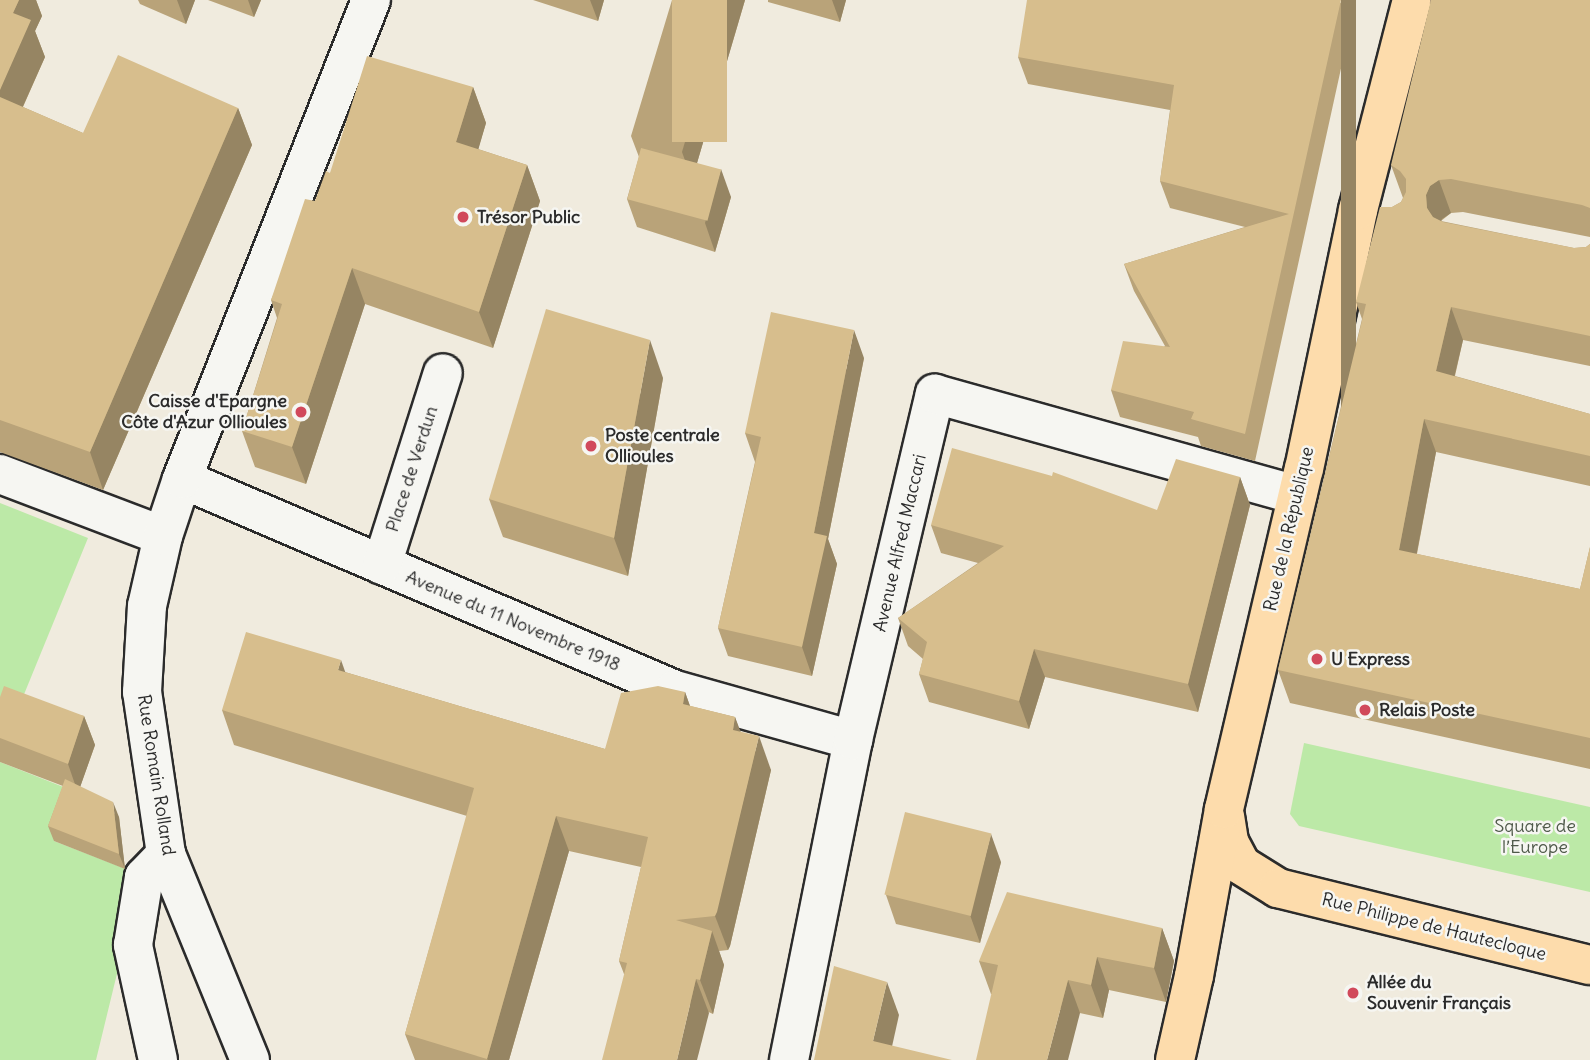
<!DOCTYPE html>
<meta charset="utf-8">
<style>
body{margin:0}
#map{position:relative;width:1590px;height:1060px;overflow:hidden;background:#f0ebde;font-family:Delius,sans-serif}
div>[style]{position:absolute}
.green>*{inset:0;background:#bce9a7}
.roads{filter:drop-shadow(2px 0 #2b2b2b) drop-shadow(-2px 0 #2b2b2b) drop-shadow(0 2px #2b2b2b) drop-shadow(0 -2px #2b2b2b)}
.minor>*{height:38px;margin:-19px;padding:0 19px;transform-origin:19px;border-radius:19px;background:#f6f6f2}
.major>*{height:38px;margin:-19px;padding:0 19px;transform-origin:19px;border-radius:19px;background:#fddcac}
.wall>*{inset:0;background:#b9a379}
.shaded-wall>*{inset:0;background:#968563;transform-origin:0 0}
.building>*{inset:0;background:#d7be8d;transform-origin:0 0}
.dots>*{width:19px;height:19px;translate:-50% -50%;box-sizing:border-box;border:4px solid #f6f6f2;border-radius:50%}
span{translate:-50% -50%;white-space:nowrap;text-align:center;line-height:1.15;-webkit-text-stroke:5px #f6f6f2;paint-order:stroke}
.poi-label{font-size:18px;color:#2b2b2b;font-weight:700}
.left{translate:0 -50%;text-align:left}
.right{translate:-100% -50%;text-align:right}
.street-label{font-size:18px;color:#2b2b2b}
.park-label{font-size:18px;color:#4f5a4a}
</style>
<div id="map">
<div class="green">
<i style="clip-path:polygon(0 503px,88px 538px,0 753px)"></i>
<i style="clip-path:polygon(1304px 743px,1590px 807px,1590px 892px,1299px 826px,1290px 814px)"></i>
<i style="clip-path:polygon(0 762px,71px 790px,54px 841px,126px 869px,132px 912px,96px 1060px,0 1060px)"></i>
</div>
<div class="roads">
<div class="minor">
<i style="left:0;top:474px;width:174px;rotate:20.8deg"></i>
<i style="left:182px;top:479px;width:536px;rotate:23.17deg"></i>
<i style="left:675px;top:690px;width:185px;rotate:15.7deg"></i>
<i style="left:382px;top:565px;width:201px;rotate:-72.4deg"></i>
<i style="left:158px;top:1060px;width:118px;rotate:-102.3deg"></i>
<i style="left:133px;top:945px;width:69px;rotate:-80.8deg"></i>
<i style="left:144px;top:877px;width:32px;rotate:-46deg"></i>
<i style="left:250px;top:1060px;width:222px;rotate:-112.2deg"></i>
<i style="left:166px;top:854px;width:164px;rotate:-98.4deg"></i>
<i style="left:142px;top:692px;width:86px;rotate:-86.7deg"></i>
<i style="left:147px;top:606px;width:72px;rotate:-77.1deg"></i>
<i style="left:163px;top:536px;width:60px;rotate:-71.6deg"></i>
<i style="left:182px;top:479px;width:515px;rotate:-68.47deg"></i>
<i style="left:789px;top:1060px;width:326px;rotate:-78.7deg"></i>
<i style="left:853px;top:740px;width:356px;rotate:-76.7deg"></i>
<i style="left:935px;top:394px;width:376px;rotate:15.6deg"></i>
</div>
<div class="major">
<i style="left:1225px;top:816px;width:26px;rotate:81deg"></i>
<i style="left:1229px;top:842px;width:26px;rotate:62deg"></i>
<i style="left:1241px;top:865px;width:44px;rotate:31.9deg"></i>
<i style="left:1278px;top:888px;width:321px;rotate:13.9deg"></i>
<i style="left:1175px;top:1060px;width:86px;rotate:-77.3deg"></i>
<i style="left:1194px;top:976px;width:170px;rotate:-79.8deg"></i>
<i style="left:1224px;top:809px;width:349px;rotate:-76.8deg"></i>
<i style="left:1304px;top:469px;width:265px;rotate:-78.2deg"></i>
<i style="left:1358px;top:210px;width:217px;rotate:-75.6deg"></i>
</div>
</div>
<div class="wall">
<i style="clip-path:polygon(0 0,36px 0,42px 16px,35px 31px,45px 57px,23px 107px,83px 133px,238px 108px,252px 145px,103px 490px,0 452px)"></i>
<i style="clip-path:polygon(138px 0,195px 0,186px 24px,140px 4px)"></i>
<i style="clip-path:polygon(208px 0,261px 0,254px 17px)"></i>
<i style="clip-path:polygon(533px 0,604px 0,598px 21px)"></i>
<i style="clip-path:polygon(672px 0,745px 0,697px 163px,731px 197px,715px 252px,637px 227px,627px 199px,639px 157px,631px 136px)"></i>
<i style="clip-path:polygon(768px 0,846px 0,840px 22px,768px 2px)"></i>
<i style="clip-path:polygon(1356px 0,1255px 461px,1201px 446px,1198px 437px,1120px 417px,1111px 390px,1165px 346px,1134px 291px,1124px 264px,1245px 227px,1170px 208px,1160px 181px,1170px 110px,1028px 84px,1018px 57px)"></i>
<i style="clip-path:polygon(1590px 0,1590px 237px,1463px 212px,1451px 213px,1441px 221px,1574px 248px,1586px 247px,1590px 244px,1590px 366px,1463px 340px,1455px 376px,1590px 414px,1590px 486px,1436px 452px,1417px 554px,1580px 589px,1590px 547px,1590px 769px,1290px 703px,1278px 670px,1362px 319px,1356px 302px,1392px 207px,1401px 202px,1403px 198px,1391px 165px)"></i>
<i style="clip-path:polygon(473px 87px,486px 123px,478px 149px,527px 165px,540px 201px,493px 348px,365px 304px,306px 484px,255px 467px,242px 431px,277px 318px,271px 300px,315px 201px,330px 173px)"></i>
<i style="clip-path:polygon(864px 358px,828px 539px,837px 564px,812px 676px,728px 656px,718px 628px,755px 462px,745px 433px)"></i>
<i style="clip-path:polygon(663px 378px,628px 576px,503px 537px,489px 499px)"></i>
<i style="clip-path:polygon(1240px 477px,1250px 505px,1198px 712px,1045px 677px,1029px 729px,929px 702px,919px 674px,923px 659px,908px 646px,898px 618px,978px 563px,941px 553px,931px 525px,1157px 510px)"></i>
<i style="clip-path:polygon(345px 672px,605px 749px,685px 692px,690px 706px,735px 717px,740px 732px,771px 770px,730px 946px,728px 950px,719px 951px,724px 965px,713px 1014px,624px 974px,619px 961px,641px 867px,569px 851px,509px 1060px,415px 1060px,405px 1034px,467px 816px,234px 745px,222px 710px)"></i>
<i style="clip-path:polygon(0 697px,84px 716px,95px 745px,80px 787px,119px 817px,125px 869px,54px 841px,48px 826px,63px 786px,0 762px)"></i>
<i style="clip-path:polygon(1001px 862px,980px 943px,896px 924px,886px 895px)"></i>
<i style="clip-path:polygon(1162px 928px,1174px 961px,1166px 1002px,1109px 990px,1103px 1018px,991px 994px,979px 961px)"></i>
</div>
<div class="shaded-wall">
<i style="clip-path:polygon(19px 0,36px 0,42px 16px,35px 31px,45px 57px,11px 133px,0 103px,0 90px,13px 13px)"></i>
<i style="clip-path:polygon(177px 0,195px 0,186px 24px)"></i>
<i style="clip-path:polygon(248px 0,261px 0,254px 17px)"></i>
<i style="clip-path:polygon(590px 0,604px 0,598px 21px)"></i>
<i style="clip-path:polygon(727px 0,745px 0,692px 180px,682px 152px)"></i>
<i style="clip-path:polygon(832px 0,846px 0,840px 22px)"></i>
<i style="left:1341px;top:0;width:15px;height:444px"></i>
<i style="clip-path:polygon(473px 87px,486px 123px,470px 178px,456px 142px)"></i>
<i style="clip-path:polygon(238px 108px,252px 145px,103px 490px,90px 452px)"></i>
<i style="clip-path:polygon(527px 165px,540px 201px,493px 348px,479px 312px)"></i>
<i style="clip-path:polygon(721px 169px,731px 197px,715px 252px,705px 223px)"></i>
<i style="clip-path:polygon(1439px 180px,1451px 213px,1442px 219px,1438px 228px,1427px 208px,1426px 195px,1430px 186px)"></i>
<i style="clip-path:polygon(352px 268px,365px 304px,306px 484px,292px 447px)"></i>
<i style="clip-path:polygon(1451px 307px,1463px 340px,1448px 403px,1436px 371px)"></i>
<i style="clip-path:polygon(854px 330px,864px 358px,828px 539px,837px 564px,812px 676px,802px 647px,814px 533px)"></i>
<i style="clip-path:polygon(650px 340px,663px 378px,628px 576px,614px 538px)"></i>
<i style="clip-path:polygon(1424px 419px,1436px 452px,1411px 583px,1399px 550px)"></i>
<i style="clip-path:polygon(1240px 477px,1250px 505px,1198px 712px,1188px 684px)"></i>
<i style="clip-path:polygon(1034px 649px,1045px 677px,1029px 729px,1019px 701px)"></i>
<i style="clip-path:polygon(341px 660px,353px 694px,338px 670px)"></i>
<i style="clip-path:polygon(685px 692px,697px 726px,683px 704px)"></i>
<i style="clip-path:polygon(84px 716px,95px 745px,78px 793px,68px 764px)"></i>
<i style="clip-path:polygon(735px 717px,748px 751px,733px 730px)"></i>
<i style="clip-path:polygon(759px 736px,771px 770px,730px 946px,728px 950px,715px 916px)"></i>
<i style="clip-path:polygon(113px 802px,119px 817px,125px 869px,119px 854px)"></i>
<i style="clip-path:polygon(556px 816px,569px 851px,509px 1060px,488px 1060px,487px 1059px)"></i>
<i style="clip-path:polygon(991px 834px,1001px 862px,980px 943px,970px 915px)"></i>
<i style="clip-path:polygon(1162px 928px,1174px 961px,1166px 1002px,1154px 968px)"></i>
<i style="clip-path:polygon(712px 931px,724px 965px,713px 1014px,700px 980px)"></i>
<i style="clip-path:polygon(1097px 957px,1109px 990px,1103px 1018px,1091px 985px)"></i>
<i style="clip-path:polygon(696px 979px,709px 1013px,697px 1060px,677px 1060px)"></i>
<i style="clip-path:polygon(1068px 980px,1080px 1013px,1068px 1060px,1047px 1060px)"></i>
<i style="clip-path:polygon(887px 982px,899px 1015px,889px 1060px,873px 1041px)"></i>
</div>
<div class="building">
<i style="clip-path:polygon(0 0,19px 0,13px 13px,31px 20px,0 90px)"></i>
<i style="left:672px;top:0;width:55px;height:142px"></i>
<i style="clip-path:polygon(1027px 0,1341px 0,1245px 434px,1191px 419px,1194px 412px,1111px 390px,1123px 341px,1170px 347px,1124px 264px,1289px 214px,1160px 181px,1174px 85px,1018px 57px)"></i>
<i style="clip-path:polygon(1431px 0,1590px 0,1590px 208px,1582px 205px,1451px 179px,1439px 180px,1430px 186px,1426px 195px,1427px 208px,1433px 217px,1443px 222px,1574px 248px,1586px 247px,1590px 244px,1590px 336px,1451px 307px,1436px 371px,1590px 414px,1590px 456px,1424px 419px,1399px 550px,1580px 589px,1590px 547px,1590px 738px,1278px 670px,1366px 304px,1356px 302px,1380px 207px,1392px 207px,1401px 202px,1406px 192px,1406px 179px,1400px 171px,1391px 165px)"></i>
<i style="clip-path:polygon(118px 55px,238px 108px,90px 452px,0 420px,0 97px,83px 133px)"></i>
<i style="clip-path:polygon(367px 56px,473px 87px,456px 142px,527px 165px,479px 312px,352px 268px,292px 447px,242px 431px,282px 304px,271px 300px,305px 199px,315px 201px,326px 171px,330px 173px)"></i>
<i style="left:641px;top:148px;width:83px;height:53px;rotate:15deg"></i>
<i style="clip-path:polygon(546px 309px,650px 340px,614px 538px,489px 499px)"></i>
<i style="clip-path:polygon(771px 312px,854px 330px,814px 533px,827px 536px,802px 647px,718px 628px,761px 437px,745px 433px)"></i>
<i style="clip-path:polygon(952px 448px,1052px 476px,1053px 472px,1157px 510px,1176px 459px,1240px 477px,1188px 684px,1034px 649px,1019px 701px,919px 674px,927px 642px,898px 618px,1004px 546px,931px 525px)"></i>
<i style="clip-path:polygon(246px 632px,341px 660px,338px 670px,605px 749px,621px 693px,658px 686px,685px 692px,683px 704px,735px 717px,733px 730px,759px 736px,717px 912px,715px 916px,676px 920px,712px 931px,700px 980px,696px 979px,677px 1060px,602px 1060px,627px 963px,619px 961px,648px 837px,556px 816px,487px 1059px,405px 1034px,474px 788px,222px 710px)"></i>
<i style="clip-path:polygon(4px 686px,84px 716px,68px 764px,0 738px,0 697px)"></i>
<i style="clip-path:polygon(65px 779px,113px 802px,119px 854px,48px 826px)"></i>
<i style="left:905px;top:812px;width:89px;height:85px;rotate:14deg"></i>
<i style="clip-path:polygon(1007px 892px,1162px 928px,1154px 968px,1097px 957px,1091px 985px,1068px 980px,1047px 1060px,976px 1060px,998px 965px,979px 961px)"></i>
<i style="clip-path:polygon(834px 966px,887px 982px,873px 1041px,952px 1060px,814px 1060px)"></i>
</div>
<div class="dots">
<i style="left:463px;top:217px;background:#d1495b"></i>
<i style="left:301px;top:412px;background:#d1495b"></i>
<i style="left:591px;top:446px;background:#d1495b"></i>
<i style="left:1317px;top:659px;background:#d1495b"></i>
<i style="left:1365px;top:710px;background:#d1495b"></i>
<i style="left:1353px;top:993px;background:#d1495b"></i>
</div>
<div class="poi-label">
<span class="left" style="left:477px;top:217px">Trésor Public</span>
<span class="right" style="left:287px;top:412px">Caisse d'Epargne<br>Côte d'Azur Ollioules</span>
<span class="left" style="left:605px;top:446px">Poste centrale<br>Ollioules</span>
<span class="left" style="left:1331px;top:659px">U Express</span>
<span class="left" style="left:1379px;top:710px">Relais Poste</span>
<span class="left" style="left:1367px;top:993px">Allée du<br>Souvenir Français</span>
</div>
<div class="street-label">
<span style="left:412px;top:469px;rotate:-72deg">Place de Verdun</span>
<span style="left:1289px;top:529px;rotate:-77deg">Rue de la République</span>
<span style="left:900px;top:543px;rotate:-77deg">Avenue Alfred Maccari</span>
<span style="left:513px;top:621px;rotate:23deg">Avenue du 11 Novembre 1918</span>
<span style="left:156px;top:775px;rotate:81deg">Rue Romain Rolland</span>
<span style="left:1434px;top:927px;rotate:14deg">Rue Philippe de Hautecloque</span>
</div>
<div class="park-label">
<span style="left:1535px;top:837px">Square de<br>l’Europe</span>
</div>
</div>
